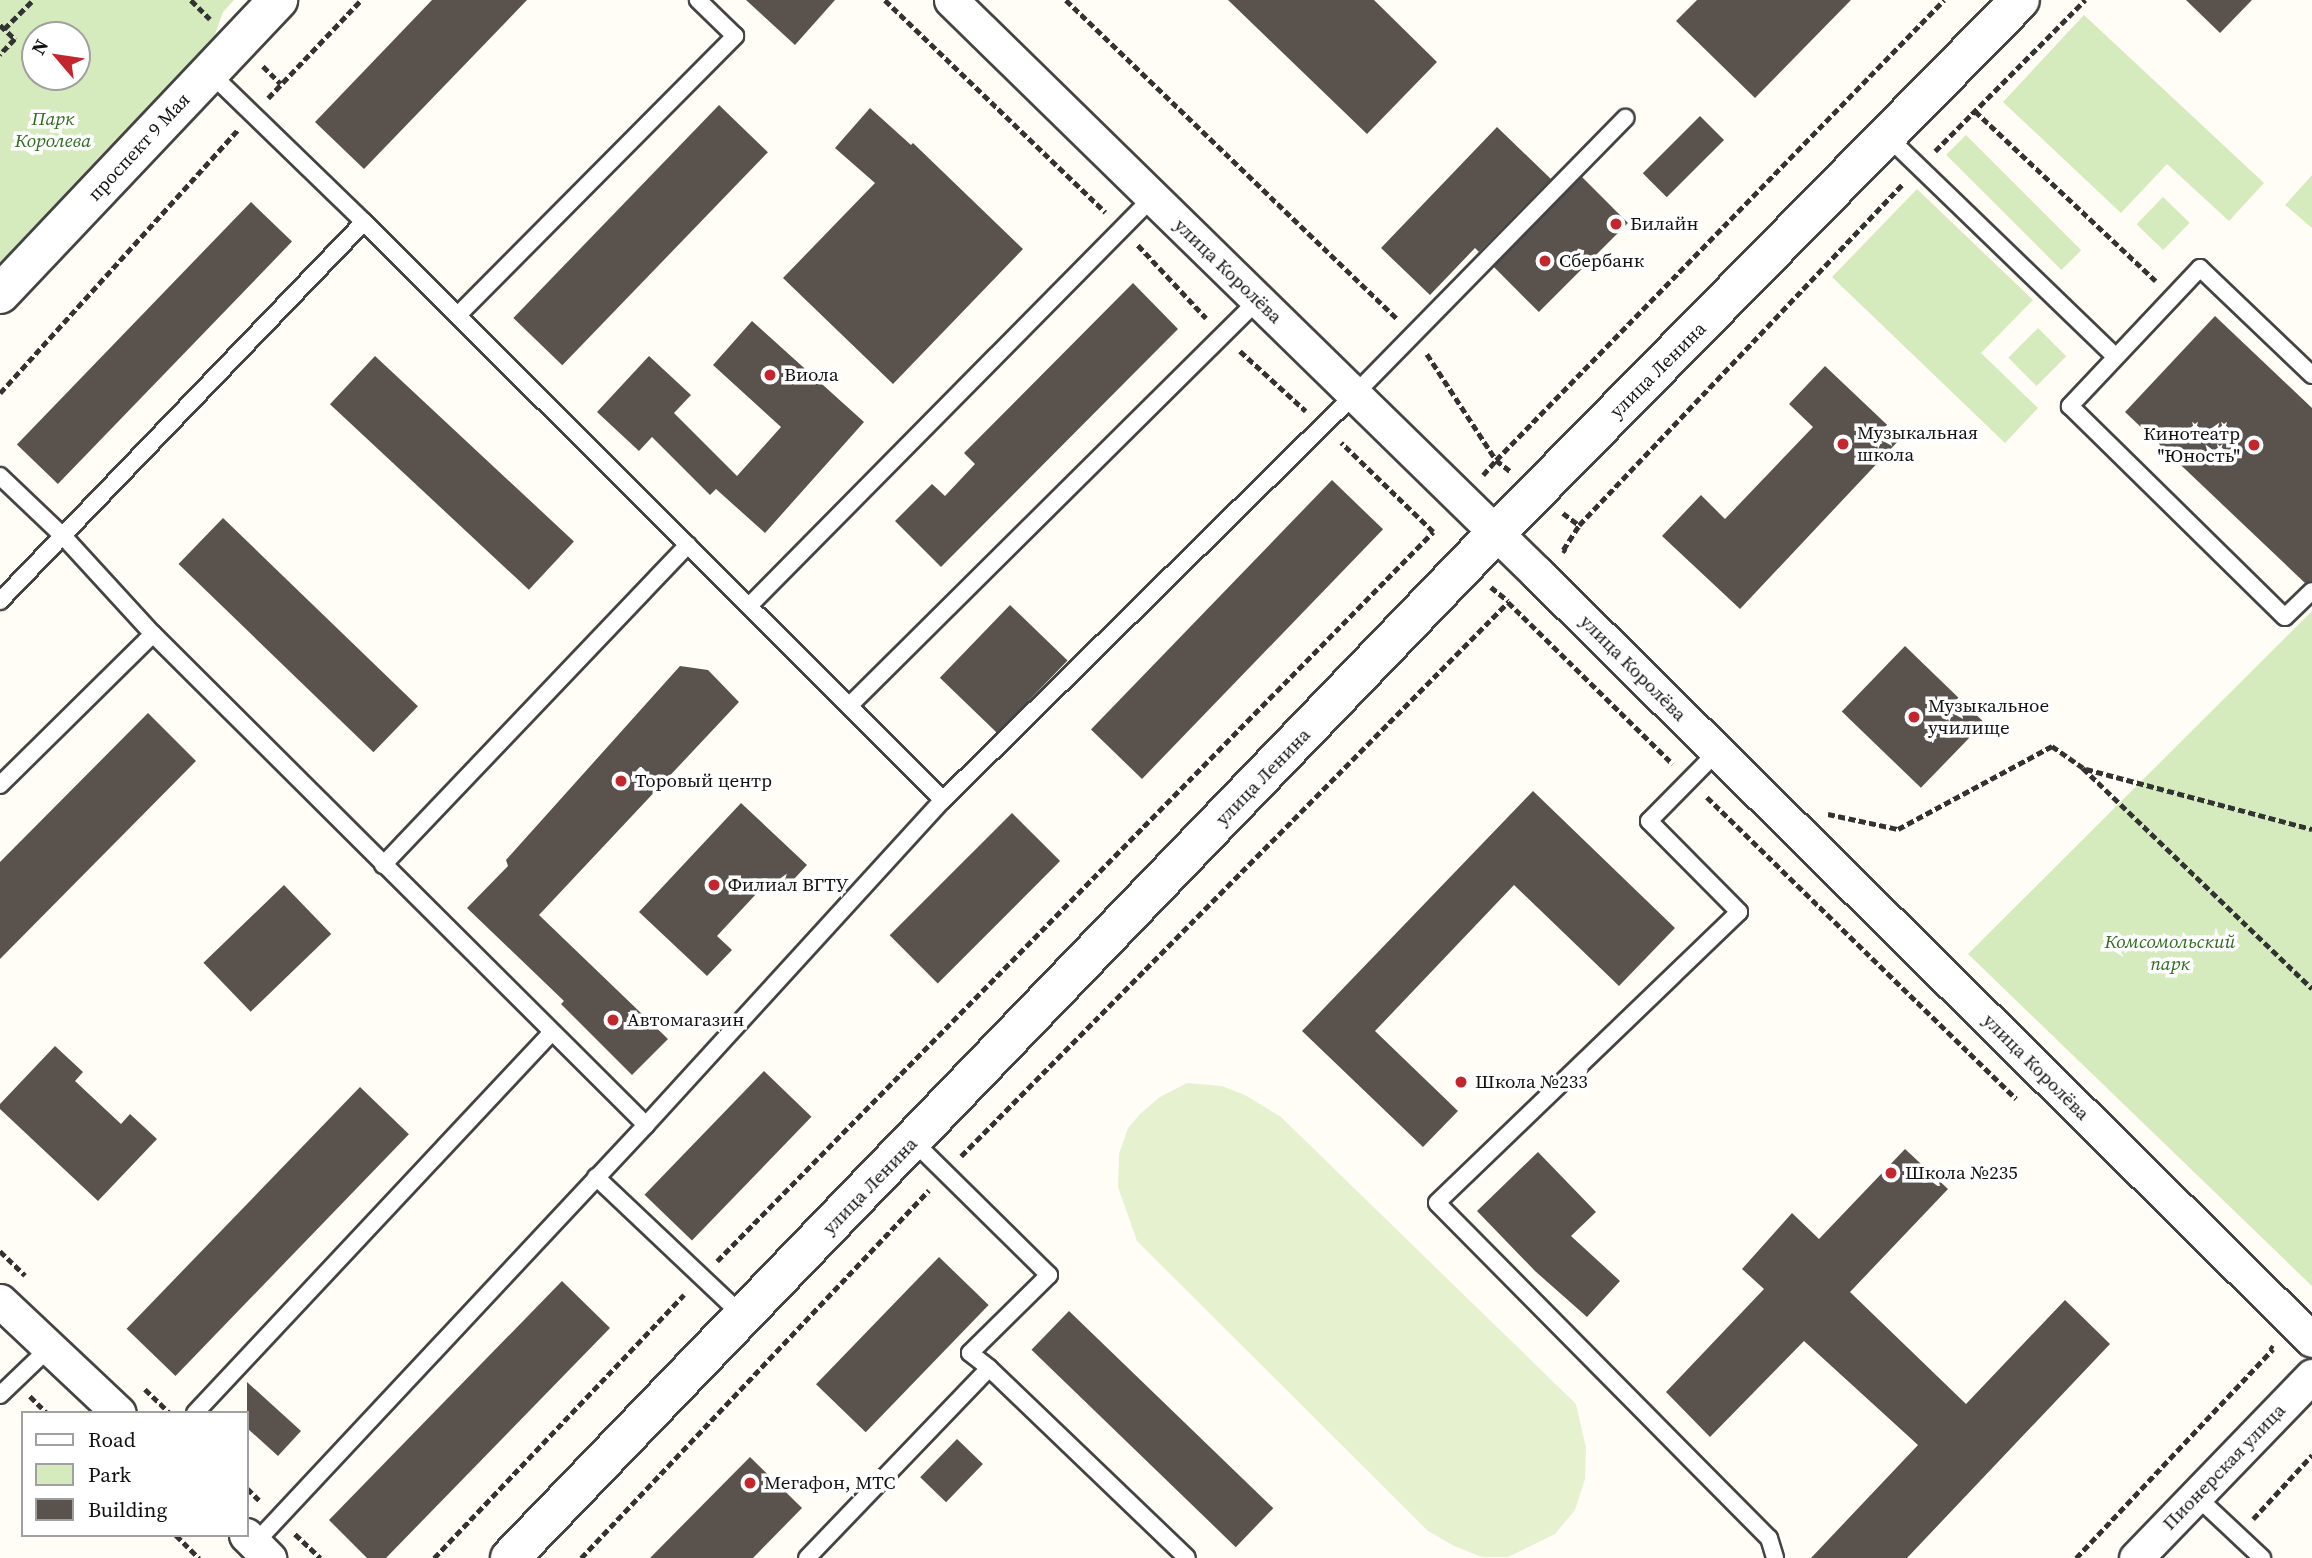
<!DOCTYPE html>
<meta charset="utf-8">
<style>
body{margin:0}
#map{position:relative;width:2312px;height:1558px;overflow:hidden;background:#fffdf5;font-family:"Source Serif 4",serif}
div>[style]{position:absolute}
.green>*{inset:0;background:#d5ebbd;transform-origin:0 0}
.pitch>*{inset:0;background:#e6f2cf}
.building>*{inset:0;background:#5a524d;transform-origin:0 0}
.path>*{height:4.5px;margin-top:-2.25px;transform-origin:0;background:repeating-linear-gradient(90deg,#333 0 7px,transparent 0 10.5px)}
.roads{filter:drop-shadow(2px 0 #444) drop-shadow(-2px 0 #444) drop-shadow(0 2px #444) drop-shadow(0 -2px #444)}
.service>*{height:16px;margin:-8px;padding:0 8px;transform-origin:8px;border-radius:8px;background:#fff}
.minor>*{height:33px;margin:-16.5px;padding:0 16.5px;transform-origin:16.5px;border-radius:16.5px;background:#fff}
.tertiary>*{height:38px;margin:-19px;padding:0 19px;transform-origin:19px;border-radius:19px;background:#fff}
.dots>*{width:19px;height:19px;translate:-50% -50%;box-sizing:border-box;border:4px solid #fff;border-radius:50%}
span{translate:-50% -50%;white-space:nowrap;text-align:center;line-height:1.15;-webkit-text-stroke:7px #fff;paint-order:stroke}
.park-label{font-size:19px;color:#2f6b1f;font-style:italic}
.street-label{font-size:19px;color:#111}
.poi-label{font-size:19px;color:#111}
.left{translate:0 -50%;text-align:left}
.right{translate:-100% -50%;text-align:right}
.legend{position:absolute;left:21px;top:1411px;width:228px;height:126px;box-sizing:border-box;background:#fff;border:2px solid #a0a0a0;margin:0;padding:9px 12px;list-style:none;font-size:21px;color:#111}
.legend li{display:flex;align-items:center;gap:14px;height:35px}
.legend b{width:35px;border:2px solid #a0a0a0}
.north{position:absolute;left:21px;top:21px;width:70px;height:70px;box-sizing:border-box;background:#fff;border:2px solid #a0a0a0;border-radius:50%;rotate:299deg;font-size:19px;font-weight:700;line-height:28px;text-align:center;color:#111}
.north::after{content:'';display:block;margin:auto;width:24px;height:32px;background:#c4262e;clip-path:polygon(50% 0,100% 100%,50% 72%,0 100%)}
</style>
<div id="map">
<div class="green">
<i style="clip-path:polygon(evenodd,0 0,234px 0,223px 12px,213px 40px,0 264px,0 0,35px 35px,77px 35px,77px 77px,35px 77px,35px 35px)"></i>
<i style="clip-path:polygon(2084px 15px,2264px 183px,2229px 221px,2167px 164px,2121px 213px,2003px 102px)"></i>
<i style="left:1966px;top:135px;width:163px;height:28px;rotate:45deg"></i>
<i style="clip-path:polygon(2312px 175px,2312px 228px,2285px 205px)"></i>
<i style="clip-path:polygon(1917px 189px,2033px 300px,1981px 353px,2038px 408px,2005px 443px,1832px 277px)"></i>
<i style="left:2163px;top:197px;width:37px;height:38px;rotate:44deg"></i>
<i style="left:2038px;top:328px;width:40px;height:42px;rotate:45deg"></i>
<i style="clip-path:polygon(2312px 611px,2312px 1286px,1968px 954px)"></i>
</div>
<div class="pitch">
<i style="clip-path:polygon(1187px 1083px,1222px 1086px,1245px 1095px,1281px 1117px,1576px 1404px,1586px 1448px,1585px 1479px,1575px 1510px,1555px 1534px,1508px 1557px,1482px 1557px,1454px 1546px,1428px 1531px,1137px 1241px,1118px 1187px,1119px 1154px,1128px 1128px,1141px 1113px,1160px 1097px)"></i>
</div>
<div class="building">
<i style="clip-path:polygon(432px 0,527px 0,364px 169px,315px 122px)"></i>
<i style="clip-path:polygon(746px 0,835px 0,795px 45px)"></i>
<i style="clip-path:polygon(1228px 0,1374px 0,1437px 62px,1367px 134px)"></i>
<i style="clip-path:polygon(1697px 0,1851px 0,1755px 98px,1676px 21px)"></i>
<i style="clip-path:polygon(2186px 0,2252px 0,2220px 33px)"></i>
<i style="left:719px;top:105px;width:68px;height:296px;rotate:44deg"></i>
<i style="clip-path:polygon(870px 108px,911px 145px,913px 143px,1023px 249px,893px 384px,783px 278px,875px 183px,835px 148px)"></i>
<i style="left:1700px;top:116px;width:34px;height:81px;rotate:45deg"></i>
<i style="clip-path:polygon(1497px 127px,1551px 179px,1479px 252px,1475px 248px,1430px 295px,1381px 248px)"></i>
<i style="left:1582px;top:177px;width:65px;height:126px;rotate:45deg"></i>
<i style="left:251px;top:202px;width:57px;height:337px;rotate:44deg"></i>
<i style="clip-path:polygon(1133px 283px,1178px 329px,941px 567px,895px 521px,932px 484px,945px 496px,975px 464px,964px 453px)"></i>
<i style="clip-path:polygon(2215px 316px,2312px 408px,2312px 581px,2305px 583px,2125px 412px)"></i>
<i style="clip-path:polygon(752px 321px,864px 422px,765px 533px,716px 489px,710px 495px,652px 437px,639px 451px,597px 412px,649px 356px,691px 395px,674px 413px,737px 476px,781px 427px,713px 365px)"></i>
<i style="left:375px;top:356px;width:272px;height:66px;rotate:43deg"></i>
<i style="clip-path:polygon(1825px 366px,1901px 438px,1740px 609px,1662px 536px,1701px 495px,1725px 519px,1813px 427px,1789px 404px)"></i>
<i style="left:1332px;top:480px;width:71px;height:347px;rotate:44deg"></i>
<i style="left:223px;top:518px;width:271px;height:64px;rotate:44deg"></i>
<i style="left:1010px;top:605px;width:80px;height:101px;rotate:44deg"></i>
<i style="left:1905px;top:646px;width:110px;height:91px;rotate:44deg"></i>
<i style="clip-path:polygon(680px 666px,708px 670px,739px 702px,539px 915px,668px 1039px,632px 1075px,561px 1004px,564px 1001px,467px 908px,508px 866px,506px 860px)"></i>
<i style="clip-path:polygon(148px 713px,196px 761px,0 959px,0 862px)"></i>
<i style="clip-path:polygon(1533px 791px,1675px 928px,1619px 986px,1514px 885px,1375px 1031px,1458px 1111px,1423px 1147px,1302px 1031px)"></i>
<i style="clip-path:polygon(741px 803px,807px 865px,783px 891px,770px 879px,717px 936px,732px 950px,707px 976px,639px 912px)"></i>
<i style="left:1012px;top:813px;width:68px;height:173px;rotate:45deg"></i>
<i style="left:284px;top:885px;width:68px;height:112px;rotate:46deg"></i>
<i style="clip-path:polygon(55px 1046px,83px 1072px,75px 1081px,121px 1124px,130px 1114px,157px 1139px,98px 1201px,0 1109px,0 1104px)"></i>
<i style="left:764px;top:1071px;width:66px;height:172px;rotate:44deg"></i>
<i style="left:360px;top:1087px;width:68px;height:336px;rotate:44deg"></i>
<i style="clip-path:polygon(1905px 1149px,1948px 1189px,1850px 1292px,1966px 1404px,2065px 1300px,2110px 1344px,1907px 1558px,1811px 1558px,1918px 1445px,1804px 1341px,1710px 1437px,1666px 1392px,1764px 1289px,1742px 1269px,1792px 1213px,1819px 1239px)"></i>
<i style="clip-path:polygon(1538px 1152px,1596px 1212px,1571px 1236px,1620px 1281px,1587px 1317px,1535px 1271px,1477px 1211px)"></i>
<i style="left:939px;top:1257px;width:69px;height:177px;rotate:44deg"></i>
<i style="clip-path:polygon(562px 1281px,610px 1328px,386px 1558px,367px 1558px,329px 1520px)"></i>
<i style="left:1069px;top:1311px;width:284px;height:54px;rotate:44deg"></i>
<i style="clip-path:polygon(247px 1382px,301px 1431px,278px 1456px,247px 1428px)"></i>
<i style="left:957px;top:1439px;width:36px;height:53px;rotate:44deg"></i>
<i style="clip-path:polygon(750px 1457px,802px 1508px,753px 1558px,650px 1558px)"></i>
</div>
<div class="path">
<i style="left:191px;top:0;width:27px;rotate:45deg"></i>
<i style="left:885px;top:0;width:306px;rotate:43.9deg"></i>
<i style="left:1066px;top:0;width:459px;rotate:43.9deg"></i>
<i style="left:0;top:25px;width:21px;rotate:43deg"></i>
<i style="left:15px;top:39px;width:22px;rotate:133deg"></i>
<i style="left:4px;top:29px;width:41px;rotate:-45deg"></i>
<i style="left:263px;top:66px;width:25px;rotate:45deg"></i>
<i style="left:268px;top:98px;width:135px;rotate:-46.5deg"></i>
<i style="left:1975px;top:111px;width:248px;rotate:43.2deg"></i>
<i style="left:1935px;top:151px;width:213px;rotate:-45.2deg"></i>
<i style="left:1138px;top:245px;width:100px;rotate:47deg"></i>
<i style="left:1240px;top:351px;width:89px;rotate:42.3deg"></i>
<i style="left:1427px;top:354px;width:126px;rotate:56.9deg"></i>
<i style="left:1496px;top:460px;width:642px;rotate:-45.76deg"></i>
<i style="left:0;top:393px;width:355px;rotate:-47.9deg"></i>
<i style="left:1483px;top:475px;width:20px;rotate:-49deg"></i>
<i style="left:1496px;top:460px;width:18px;rotate:38deg"></i>
<i style="left:1563px;top:513px;width:20px;rotate:37deg"></i>
<i style="left:1566px;top:552px;width:4px;rotate:-146deg"></i>
<i style="left:1563px;top:550px;width:30px;rotate:-57deg"></i>
<i style="left:1579px;top:525px;width:469px;rotate:-46.5deg"></i>
<i style="left:1491px;top:587px;width:22px;rotate:39deg"></i>
<i style="left:2086px;top:769px;width:234px;rotate:14.9deg"></i>
<i style="left:1707px;top:797px;width:432px;rotate:44.3deg"></i>
<i style="left:1828px;top:814px;width:72px;rotate:12.1deg"></i>
<i style="left:1898px;top:829px;width:175px;rotate:-28.3deg"></i>
<i style="left:2052px;top:746px;width:38px;rotate:35deg"></i>
<i style="left:2083px;top:768px;width:318px;rotate:43.9deg"></i>
<i style="left:961px;top:1156px;width:779px;rotate:-45.36deg"></i>
<i style="left:1508px;top:602px;width:231px;rotate:44.5deg"></i>
<i style="left:0;top:1251px;width:35px;rotate:44deg"></i>
<i style="left:717px;top:1261px;width:1022px;rotate:-45.52deg"></i>
<i style="left:1433px;top:532px;width:128px;rotate:-135.9deg"></i>
<i style="left:145px;top:1389px;width:35px;rotate:44deg"></i>
<i style="left:30px;top:1396px;width:24px;rotate:45deg"></i>
<i style="left:247px;top:1488px;width:20px;rotate:45deg"></i>
<i style="left:2253px;top:1519px;width:87px;rotate:-47.3deg"></i>
<i style="left:295px;top:1534px;width:35px;rotate:43deg"></i>
<i style="left:176px;top:1535px;width:33px;rotate:45deg"></i>
<i style="left:434px;top:1558px;width:363px;rotate:-46.5deg"></i>
<i style="left:581px;top:1558px;width:506px;rotate:-46.6deg"></i>
<i style="left:2076px;top:1558px;width:287px;rotate:-46.7deg"></i>
<i style="left:2273px;top:1349px;width:4px;rotate:-146deg"></i>
</div>
<div class="roads">
<div class="service">
<i style="left:1888px;top:137px;width:315px;rotate:44deg"></i>
<i style="left:364px;top:222px;width:818px;rotate:44.95deg"></i>
<i style="left:943px;top:800px;width:577px;rotate:-44.58deg"></i>
<i style="left:1354px;top:395px;width:388px;rotate:-45.6deg"></i>
<i style="left:459px;top:314px;width:392px;rotate:-45.2deg"></i>
<i style="left:735px;top:36px;width:52px;rotate:-135.8deg"></i>
<i style="left:2312px;top:375px;width:155px;rotate:-136.3deg"></i>
<i style="left:2200px;top:268px;width:190px;rotate:133.3deg"></i>
<i style="left:2070px;top:406px;width:301px;rotate:44.5deg"></i>
<i style="left:2285px;top:617px;width:37px;rotate:-44deg"></i>
<i style="left:0;top:476px;width:88px;rotate:43.6deg"></i>
<i style="left:64px;top:537px;width:132px;rotate:47.5deg"></i>
<i style="left:153px;top:634px;width:215px;rotate:135.4deg"></i>
<i style="left:0;top:601px;width:525px;rotate:-46.16deg"></i>
<i style="left:364px;top:222px;width:216px;rotate:-135.9deg"></i>
<i style="left:749px;top:606px;width:575px;rotate:-45.35deg"></i>
<i style="left:153px;top:634px;width:696px;rotate:44.88deg"></i>
<i style="left:646px;top:1125px;width:572px;rotate:133.09deg"></i>
<i style="left:849px;top:706px;width:576px;rotate:-44.79deg"></i>
<i style="left:1717px;top:752px;width:97px;rotate:134.6deg"></i>
<i style="left:1649px;top:821px;width:128px;rotate:45.3deg"></i>
<i style="left:1739px;top:912px;width:419px;rotate:136.1deg"></i>
<i style="left:1437px;top:1203px;width:472px;rotate:45.3deg"></i>
<i style="left:1769px;top:1538px;width:21px;rotate:73deg"></i>
<i style="left:383px;top:865px;width:442px;rotate:-46.4deg"></i>
<i style="left:646px;top:1125px;width:440px;rotate:-47.6deg"></i>
<i style="left:913px;top:1141px;width:191px;rotate:44.6deg"></i>
<i style="left:1049px;top:1275px;width:111px;rotate:135.4deg"></i>
<i style="left:970px;top:1353px;width:24px;rotate:38deg"></i>
<i style="left:596px;top:1177px;width:204px;rotate:43.4deg"></i>
<i style="left:0;top:1395px;width:68px;rotate:-43.8deg"></i>
<i style="left:195px;top:1413px;width:522px;rotate:-46.86deg"></i>
<i style="left:2195px;top:1495px;width:92px;rotate:43.2deg"></i>
<i style="left:807px;top:1558px;width:263px;rotate:-46.2deg"></i>
<i style="left:989px;top:1368px;width:274px;rotate:43.8deg"></i>
</div>
<div class="minor">
<i style="left:951px;top:0;width:820px;rotate:44.36deg"></i>
<i style="left:1537px;top:573px;width:1090px;rotate:44.7deg"></i>
<i style="left:0;top:1301px;width:163px;rotate:43.3deg"></i>
<i style="left:246px;top:1535px;width:33px;rotate:45deg"></i>
<i style="left:2136px;top:1558px;width:253px;rotate:-46deg"></i>
</div>
<div class="tertiary">
<i style="left:0;top:294px;width:405px;rotate:-46.6deg"></i>
<i style="left:510px;top:1558px;width:1422px;rotate:-46.11deg"></i>
<i style="left:1496px;top:533px;width:747px;rotate:-45.49deg"></i>
</div>
</div>
<div class="dots">
<i style="left:1616px;top:224px;background:#c4262e"></i>
<i style="left:1545px;top:261px;background:#c4262e"></i>
<i style="left:770px;top:375px;background:#c4262e"></i>
<i style="left:1843px;top:444px;background:#c4262e"></i>
<i style="left:2254px;top:445px;background:#c4262e"></i>
<i style="left:1914px;top:717px;background:#c4262e"></i>
<i style="left:621px;top:781px;background:#c4262e"></i>
<i style="left:714px;top:885px;background:#c4262e"></i>
<i style="left:613px;top:1020px;background:#c4262e"></i>
<i style="left:1461px;top:1082px;background:#c4262e"></i>
<i style="left:1891px;top:1173px;background:#c4262e"></i>
<i style="left:750px;top:1483px;background:#c4262e"></i>
</div>
<div class="park-label">
<span style="left:53px;top:130px">Парк<br>Королева</span>
<span style="left:2170px;top:953px">Комсомольский<br>парк</span>
</div>
<div class="street-label">
<span style="left:139px;top:147px;rotate:-47deg">проспект 9 Мая</span>
<span style="left:1228px;top:271px;rotate:44deg">улица Королёва</span>
<span style="left:1658px;top:370px;rotate:-45deg">улица Ленина</span>
<span style="left:1633px;top:668px;rotate:45deg">улица Королёва</span>
<span style="left:1263px;top:777px;rotate:-46deg">улица Ленина</span>
<span style="left:2036px;top:1067px;rotate:45deg">улица Королёва</span>
<span style="left:870px;top:1186px;rotate:-46deg">улица Ленина</span>
<span style="left:2224px;top:1467px;rotate:-46deg">Пионерская улица</span>
</div>
<div class="poi-label">
<span class="left" style="left:1630px;top:224px">Билайн</span>
<span class="left" style="left:1559px;top:261px">Сбербанк</span>
<span class="left" style="left:784px;top:375px">Виола</span>
<span class="left" style="left:1857px;top:444px">Музыкальная<br>школа</span>
<span class="right" style="left:2240px;top:445px">Кинотеатр<br>"Юность"</span>
<span class="left" style="left:1928px;top:717px">Музыкальное<br>училище</span>
<span class="left" style="left:635px;top:781px">Торовый центр</span>
<span class="left" style="left:728px;top:885px">Филиал ВГТУ</span>
<span class="left" style="left:627px;top:1020px">Автомагазин</span>
<span class="left" style="left:1475px;top:1082px">Школа №233</span>
<span class="left" style="left:1905px;top:1173px">Школа №235</span>
<span class="left" style="left:764px;top:1483px">Мегафон, МТС</span>
</div>
<ul class="legend">
<li><b style="height:9px;background:#fff"></b>Road</li>
<li><b style="height:19px;background:#d5ebbd"></b>Park</li>
<li><b style="height:19px;background:#5a524d"></b>Building</li>
</ul>
<div class="north">N</div>
</div>
